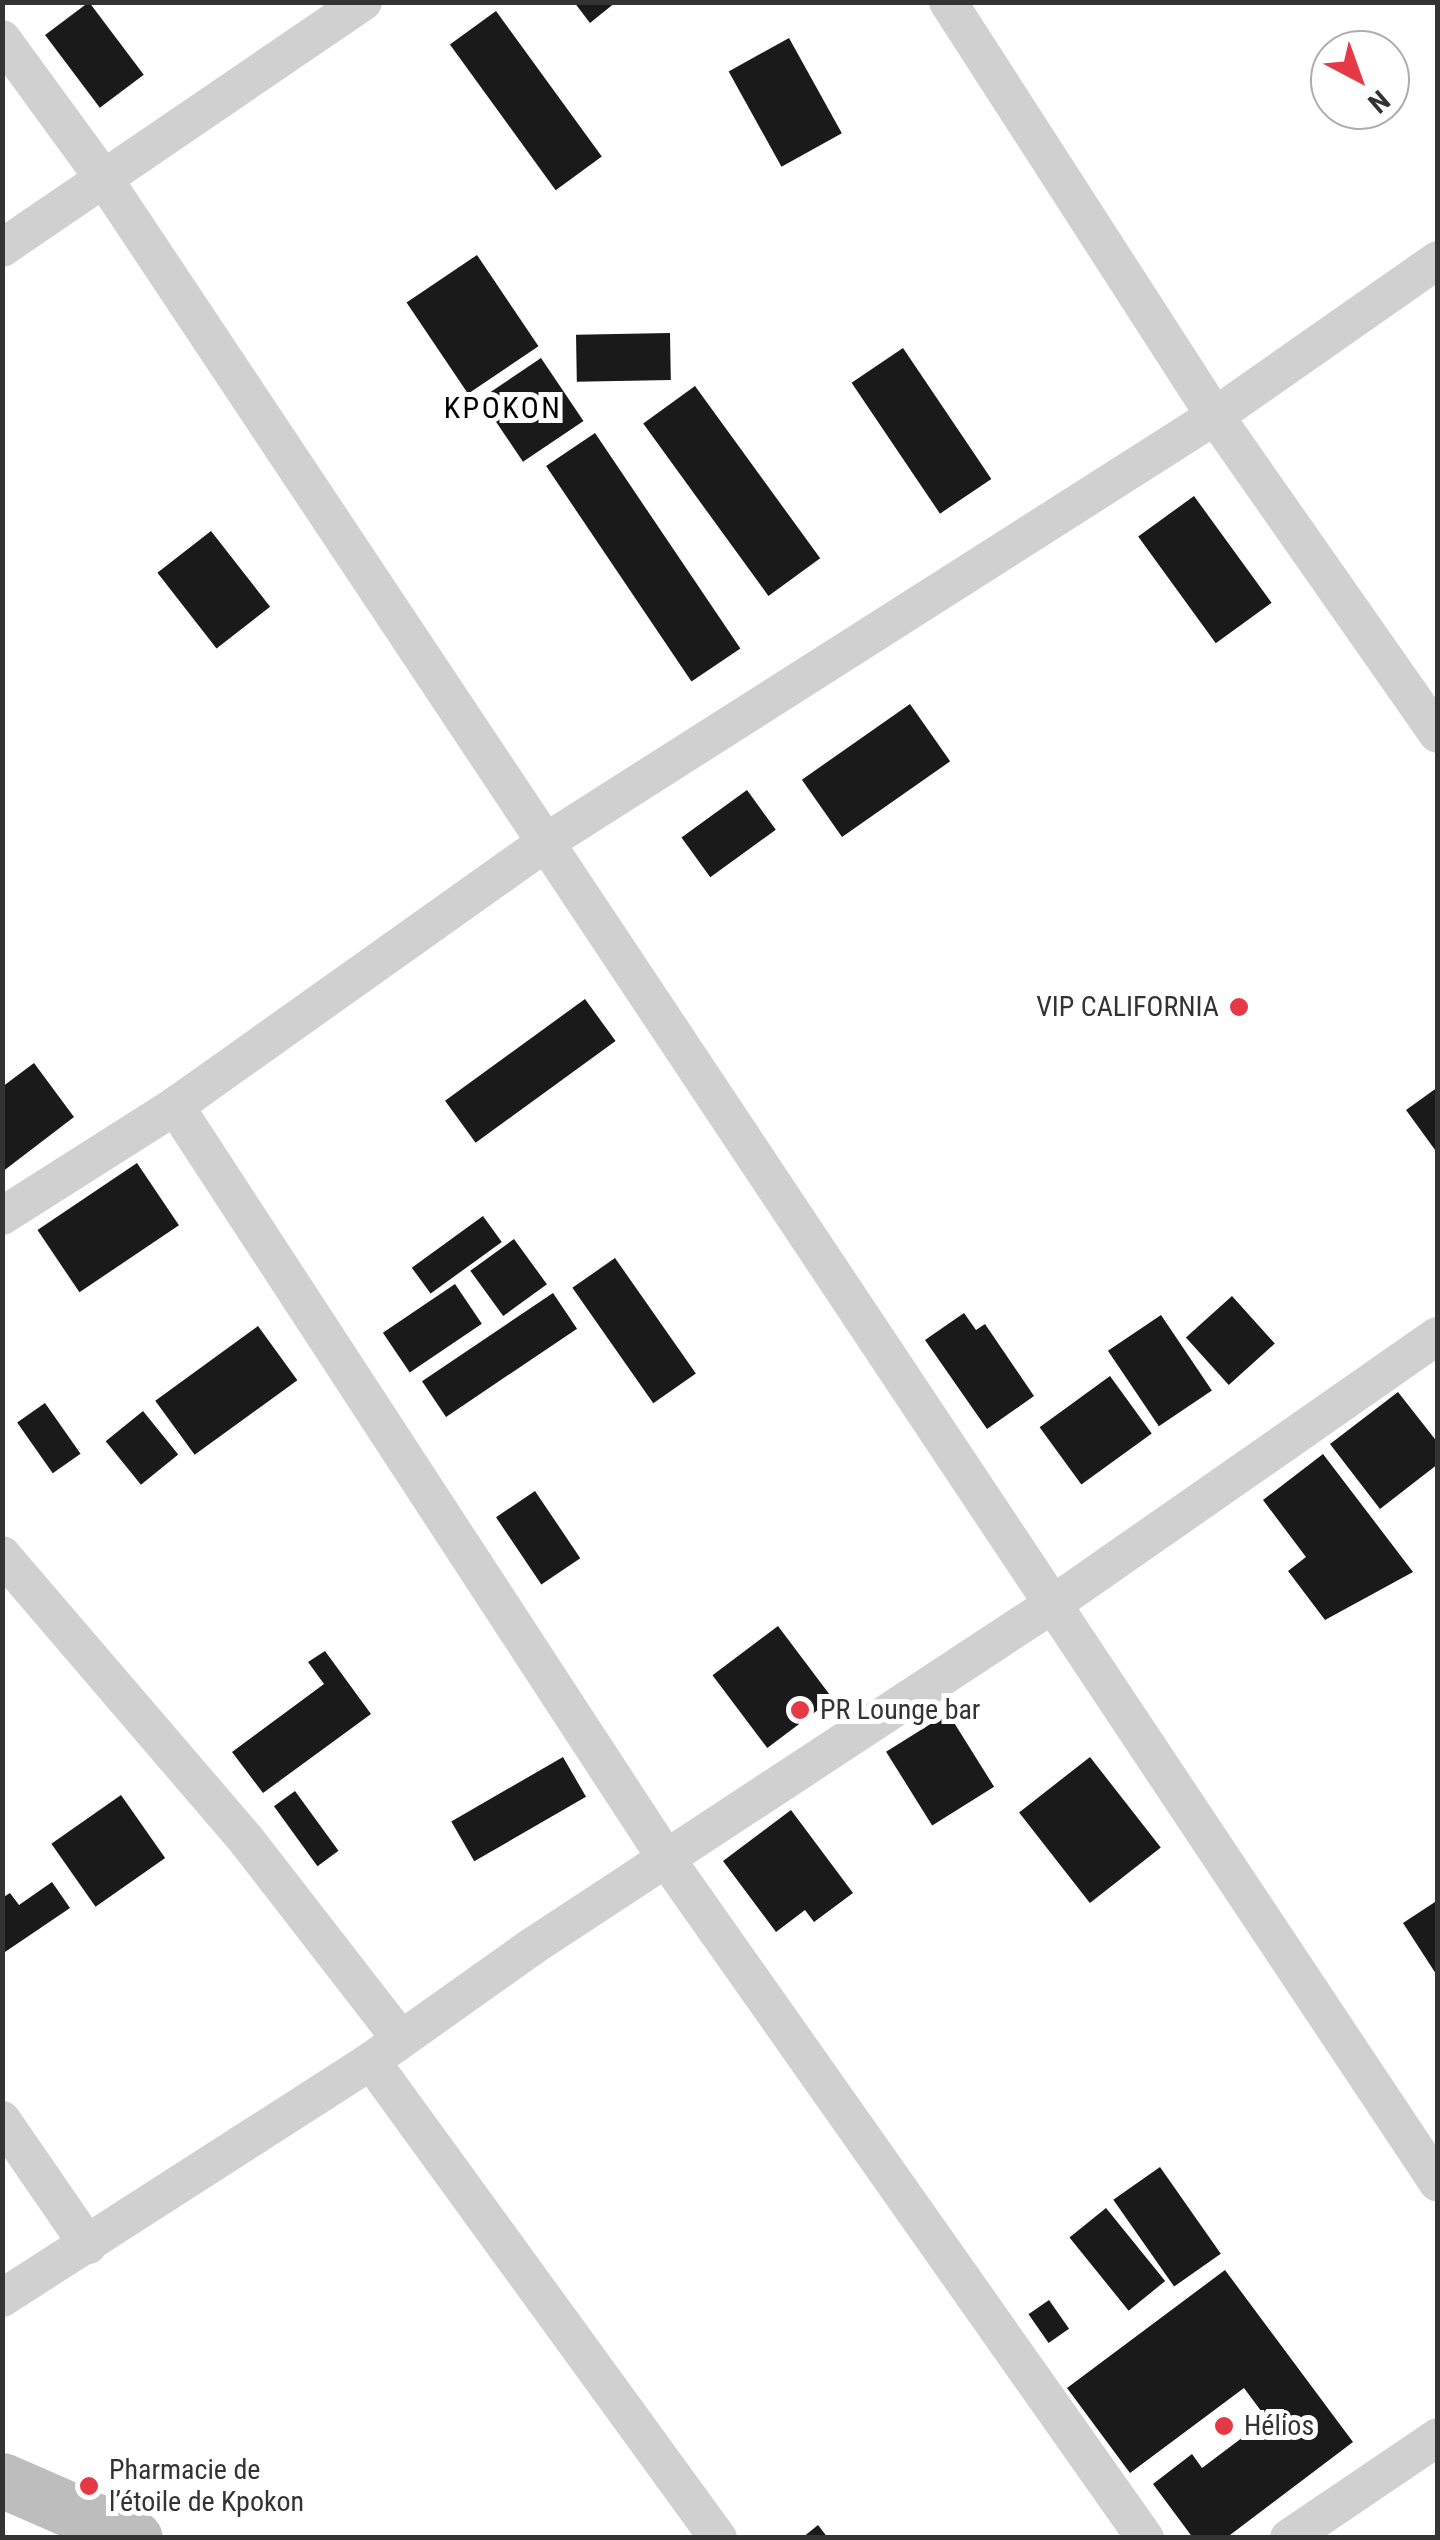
<!DOCTYPE html>
<meta charset="utf-8">
<style>
body{margin:0}
#map{position:relative;width:1440px;height:2540px;overflow:hidden;background:#fff;font-family:"Roboto Condensed",sans-serif}
div>[style]{position:absolute}
.building>*{inset:0;background:#1a1a1a;transform-origin:0 0}
.street>*{height:38px;margin:-19px;padding:0 19px;transform-origin:19px;border-radius:19px;background:#d0d0d0}
.secondary>*{height:55px;margin:-27.5px;padding:0 27.5px;transform-origin:27.5px;border-radius:27.5px;background:#bdbdbd}
.dots>*{width:28px;height:28px;translate:-50% -50%;box-sizing:border-box;border:5px solid #fff;border-radius:50%}
span{translate:-50% -50%;white-space:nowrap;text-align:center;line-height:1.15;-webkit-text-stroke:10px #fff;paint-order:stroke}
.poi-label{font-size:28px;color:#333}
.right{translate:-100% -50%;text-align:right}
.left{translate:0 -50%;text-align:left}
.neighbourhood-label{font-size:30px;color:#000;letter-spacing:2.5px}
.frame{position:absolute;inset:0;border:5px solid #333;pointer-events:none}
.north{position:absolute;left:1310px;top:30px;width:100px;height:100px;box-sizing:border-box;background:#fff;border:2px solid #adadad;border-radius:50%;rotate:139deg;font-size:28px;font-weight:700;line-height:40px;text-align:center;color:#333}
.north::after{content:'';display:block;margin:auto;width:35px;height:45px;background:#e63946;clip-path:polygon(50% 0,100% 100%,50% 72%,0 100%)}
</style>
<div id="map">
<div class="building">
<i style="left:89px;top:2px;width:91px;height:55px;rotate:53deg"></i>
<i style="clip-path:polygon(574px 2px,616px 2px,590px 23px)"></i>
<i style="left:496px;top:11px;width:180px;height:57px;rotate:54deg"></i>
<i style="left:789px;top:38px;width:109px;height:69px;rotate:61deg"></i>
<i style="left:477px;top:255px;width:110px;height:85px;rotate:56deg"></i>
<i style="left:670px;top:333px;width:47px;height:94px;rotate:89deg"></i>
<i style="left:903px;top:348px;width:158px;height:62px;rotate:56deg"></i>
<i style="left:541px;top:358px;width:76px;height:73px;rotate:56deg"></i>
<i style="left:695px;top:386px;width:213px;height:64px;rotate:54deg"></i>
<i style="left:595px;top:433px;width:260px;height:59px;rotate:56deg"></i>
<i style="left:1194px;top:496px;width:132px;height:69px;rotate:54deg"></i>
<i style="left:211px;top:531px;width:96px;height:68px;rotate:52deg"></i>
<i style="left:910px;top:704px;width:70px;height:132px;rotate:55deg"></i>
<i style="left:747px;top:790px;width:49px;height:81px;rotate:54deg"></i>
<i style="left:585px;top:999px;width:52px;height:173px;rotate:54deg"></i>
<i style="clip-path:polygon(34px 1063px,74px 1117px,2px 1172px,2px 1087px)"></i>
<i style="clip-path:polygon(1438px 1087px,1438px 1154px,1406px 1110px)"></i>
<i style="left:137px;top:1163px;width:75px;height:120px;rotate:56deg"></i>
<i style="left:483px;top:1216px;width:32px;height:88px;rotate:54deg"></i>
<i style="left:514px;top:1239px;width:56px;height:54px;rotate:54deg"></i>
<i style="left:615px;top:1258px;width:141px;height:52px;rotate:55deg"></i>
<i style="left:455px;top:1284px;width:48px;height:87px;rotate:56deg"></i>
<i style="left:553px;top:1293px;width:43px;height:158px;rotate:56deg"></i>
<i style="left:1232px;top:1296px;width:64px;height:62px;rotate:48deg"></i>
<i style="clip-path:polygon(964px 1313px,976px 1330px,985px 1324px,1034px 1396px,987px 1429px,925px 1340px)"></i>
<i style="left:1161px;top:1315px;width:91px;height:64px;rotate:56deg"></i>
<i style="left:258px;top:1326px;width:67px;height:127px;rotate:54deg"></i>
<i style="left:1110px;top:1376px;width:71px;height:87px;rotate:54deg"></i>
<i style="clip-path:polygon(1398px 1392px,1438px 1443px,1438px 1464px,1380px 1509px,1330px 1444px)"></i>
<i style="left:45px;top:1403px;width:62px;height:34px;rotate:55deg"></i>
<i style="left:143px;top:1411px;width:56px;height:48px;rotate:51deg"></i>
<i style="clip-path:polygon(1323px 1454px,1413px 1572px,1325px 1620px,1288px 1571px,1306px 1557px,1263px 1500px)"></i>
<i style="left:535px;top:1491px;width:81px;height:47px;rotate:56deg"></i>
<i style="left:778px;top:1626px;width:91px;height:82px;rotate:53deg"></i>
<i style="clip-path:polygon(325px 1651px,371px 1714px,263px 1793px,232px 1752px,324px 1684px,308px 1662px)"></i>
<i style="left:948px;top:1713px;width:87px;height:73px;rotate:58deg"></i>
<i style="left:563px;top:1757px;width:46px;height:129px;rotate:60deg"></i>
<i style="left:1090px;top:1757px;width:115px;height:90px;rotate:52deg"></i>
<i style="left:295px;top:1791px;width:74px;height:26px;rotate:54deg"></i>
<i style="left:121px;top:1795px;width:77px;height:85px;rotate:55deg"></i>
<i style="clip-path:polygon(791px 1810px,853px 1893px,814px 1922px,805px 1910px,776px 1932px,723px 1861px)"></i>
<i style="clip-path:polygon(52px 1882px,70px 1908px,2px 1954px,2px 1898px,10px 1893px,19px 1905px)"></i>
<i style="clip-path:polygon(1438px 1900px,1438px 1977px,1403px 1923px)"></i>
<i style="left:1160px;top:2167px;width:106px;height:57px;rotate:55deg"></i>
<i style="left:1106px;top:2208px;width:94px;height:47px;rotate:51deg"></i>
<i style="clip-path:polygon(1225px 2270px,1353px 2442px,1226px 2538px,1193px 2538px,1153px 2484px,1192px 2454px,1202px 2468px,1267px 2419px,1244px 2388px,1130px 2473px,1067px 2388px)"></i>
<i style="left:1049px;top:2300px;width:35px;height:25px;rotate:55deg"></i>
<i style="clip-path:polygon(818px 2525px,828px 2538px,802px 2538px)"></i>
</div>
<div class="street">
<i style="left:948px;top:2px;width:493px;rotate:57.2deg"></i>
<i style="left:1215px;top:416px;width:388px;rotate:55deg"></i>
<i style="left:2px;top:39px;width:173px;rotate:53.9deg"></i>
<i style="left:104px;top:179px;width:2407px;rotate:56.35deg"></i>
<i style="left:2px;top:248px;width:437px;rotate:-34.3deg"></i>
<i style="left:175px;top:1106px;width:900px;rotate:56.87deg"></i>
<i style="left:667px;top:1860px;width:830px;rotate:54.82deg"></i>
<i style="left:2px;top:1216px;width:205px;rotate:-32.4deg"></i>
<i style="left:175px;top:1106px;width:455px;rotate:-35.4deg"></i>
<i style="left:546px;top:842px;width:793px;rotate:-32.49deg"></i>
<i style="left:1215px;top:416px;width:272px;rotate:-35deg"></i>
<i style="left:2px;top:1555px;width:377px;rotate:49.4deg"></i>
<i style="left:247px;top:1841px;width:249px;rotate:52.2deg"></i>
<i style="left:371px;top:2061px;width:590px;rotate:53.97deg"></i>
<i style="left:2px;top:2120px;width:152px;rotate:55.5deg"></i>
<i style="left:2px;top:2298px;width:439px;rotate:-32.7deg"></i>
<i style="left:371px;top:2061px;width:199px;rotate:-35.4deg"></i>
<i style="left:533px;top:1946px;width:626px;rotate:-33.33deg"></i>
<i style="left:1056px;top:1602px;width:465px;rotate:-34.9deg"></i>
<i style="left:1289px;top:2538px;width:180px;rotate:-34.1deg"></i>
</div>
<div class="secondary">
<i style="left:2px;top:2480px;width:145px;rotate:23.6deg"></i>
</div>
<div class="dots">
<i style="left:1239px;top:1007px;background:#e63946"></i>
<i style="left:800px;top:1710px;background:#e63946"></i>
<i style="left:1224px;top:2426px;background:#e63946"></i>
<i style="left:89px;top:2486px;background:#e63946"></i>
</div>
<div class="poi-label">
<span class="right" style="left:1219px;top:1007px">VIP CALIFORNIA</span>
<span class="left" style="left:820px;top:1710px">PR Lounge bar</span>
<span class="left" style="left:1244px;top:2426px">Hélios</span>
<span class="left" style="left:109px;top:2486px">Pharmacie de<br>l’étoile de Kpokon</span>
</div>
<div class="neighbourhood-label">
<span style="left:503px;top:408px">KPOKON</span>
</div>
<div class="frame"></div>
<div class="north">N</div>
</div>
